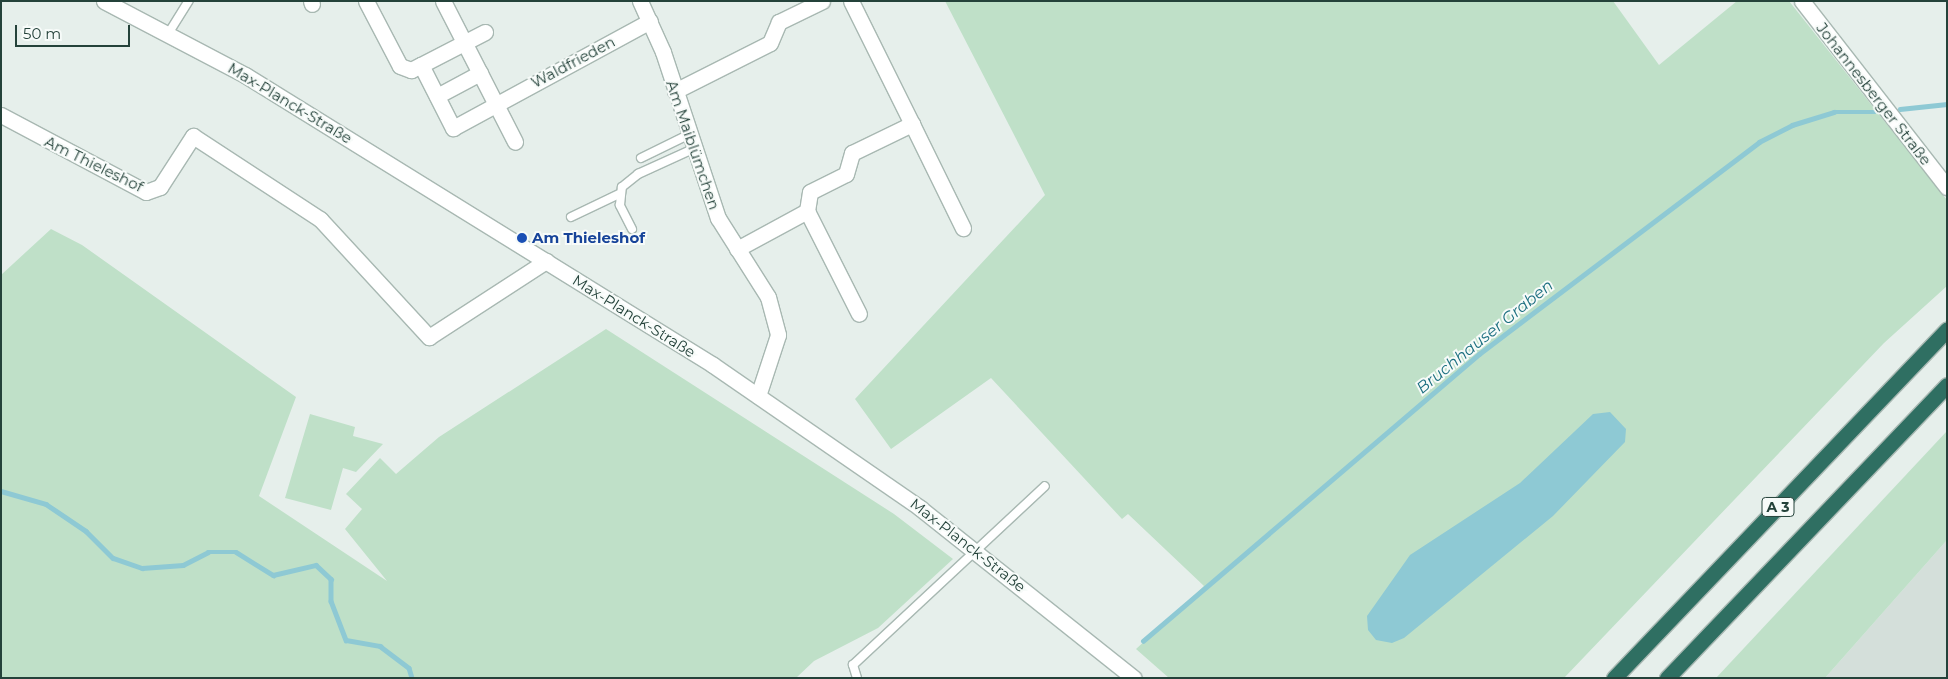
<!DOCTYPE html>
<meta charset="utf-8">
<style>
body{margin:0}
#map{position:relative;width:1948px;height:679px;overflow:hidden;background:#e6efeb;font-family:Montserrat,sans-serif}
div>[style]{position:absolute}
.built>*{inset:0;background:#d4dfda}
.green>*{inset:0;background:#bfe0c8}
.water>*{inset:0;background:#8ec9d4}
.stream>*{height:4.5px;margin:-2.25px;padding:0 2.25px;transform-origin:2.25px;border-radius:2.25px;background:#8ec9d4}
.roads{filter:drop-shadow(1px 0 #a8b8b2) drop-shadow(-1px 0 #a8b8b2) drop-shadow(0 1px #a8b8b2) drop-shadow(0 -1px #a8b8b2)}
.service>*{height:8px;margin:-4px;padding:0 4px;transform-origin:4px;border-radius:4px;background:#fff}
.minor>*{height:15px;margin:-7.5px;padding:0 7.5px;transform-origin:7.5px;border-radius:7.5px;background:#fff}
.tertiary>*{height:15px;margin:-7.5px;padding:0 7.5px;transform-origin:7.5px;border-radius:7.5px;background:#fff}
.motorway>*{height:15px;margin:-7.5px;padding:0 7.5px;transform-origin:7.5px;border-radius:7.5px;background:#2f6f62}
.dots>*{width:14px;height:14px;translate:-50% -50%;box-sizing:border-box;border:2px solid #f7fbf9;border-radius:50%}
span{translate:-50% -50%;white-space:nowrap;text-align:center;line-height:1.15;-webkit-text-stroke:4px #f7fbf9;paint-order:stroke}
.shield-label span{padding:1px 4px;background:#f7fbf9;border:1px solid;border-radius:4px;-webkit-text-stroke-width:0}
.shield-label{font-size:14px;color:#24423a;font-weight:700}
.street-label{font-size:15px;color:#24423a}
.transit-label{font-size:15px;color:#164399;font-weight:700}
.left{translate:0 -50%;text-align:left}
.water-label{font-size:16px;color:#1c6f80;font-style:italic}
.frame{position:absolute;inset:0;border:2px solid #24423a;pointer-events:none}
.scale{position:absolute;left:15px;top:25px;width:115px;height:22px;box-sizing:border-box;border:2px solid #24423a;border-top:0;padding-left:6px;font-size:15px;line-height:18px;white-space:nowrap;color:#24423a;-webkit-text-stroke:4px #f7fbf9;paint-order:stroke}
</style>
<div id="map">
<div class="built">
<i style="clip-path:polygon(1947px 540px,1947px 678px,1825px 678px)"></i>
</div>
<div class="green">
<i style="clip-path:polygon(945px 1px,1613px 1px,1659px 65px,1737px 1px,1789px 1px,1947px 200px,1947px 286px,1884px 343px,1564px 678px,1169px 678px,1136px 649px,1204px 586px,1128px 514px,1122px 519px,991px 378px,891px 449px,855px 399px,1045px 195px)"></i>
<i style="clip-path:polygon(51px 229px,82px 245px,296px 397px,259px 496px,387px 581px,345px 529px,362px 509px,346px 494px,380px 458px,396px 474px,439px 437px,606px 329px,894px 514px,953px 559px,878px 628px,814px 661px,796px 678px,1px 678px,1px 275px)"></i>
<i style="clip-path:polygon(310px 414px,355px 427px,353px 436px,383px 444px,356px 472px,343px 468px,331px 510px,285px 498px)"></i>
<i style="clip-path:polygon(1947px 431px,1947px 540px,1825px 678px,1716px 678px)"></i>
</div>
<div class="water">
<i style="clip-path:polygon(1610px 412px,1626px 429px,1625px 442px,1553px 516px,1404px 638px,1392px 643px,1376px 640px,1368px 630px,1367px 616px,1410px 555px,1520px 483px,1593px 414px)"></i>
</div>
<div class="stream">
<i style="left:1900px;top:109px;width:47px;rotate:-6.1deg"></i>
<i style="left:1px;top:491px;width:47px;rotate:16.1deg"></i>
<i style="left:46px;top:504px;width:48px;rotate:34deg"></i>
<i style="left:86px;top:531px;width:38px;rotate:45deg"></i>
<i style="left:113px;top:558px;width:31px;rotate:19deg"></i>
<i style="left:142px;top:568px;width:41px;rotate:-4.2deg"></i>
<i style="left:183px;top:565px;width:28px;rotate:-27deg"></i>
<i style="left:208px;top:552px;width:28px"></i>
<i style="left:236px;top:552px;width:44px;rotate:31.9deg"></i>
<i style="left:273px;top:575px;width:44px;rotate:-13.1deg"></i>
<i style="left:316px;top:565px;width:21px;rotate:43deg"></i>
<i style="left:331px;top:579px;width:22px;rotate:90deg"></i>
<i style="left:331px;top:601px;width:42px;rotate:69deg"></i>
<i style="left:346px;top:640px;width:35px;rotate:10deg"></i>
<i style="left:380px;top:646px;width:36px;rotate:37deg"></i>
<i style="left:409px;top:668px;width:10px;rotate:73deg"></i>
<i style="left:1143px;top:641px;width:442px;rotate:-40.5deg"></i>
<i style="left:1479px;top:354px;width:351px;rotate:-37.1deg"></i>
<i style="left:1759px;top:142px;width:37px;rotate:-27deg"></i>
<i style="left:1792px;top:125px;width:44px;rotate:-17.2deg"></i>
<i style="left:1834px;top:112px;width:41px"></i>
</div>
<div class="roads">
<div class="service">
<i style="left:168px;top:34px;width:39px;rotate:-58deg"></i>
<i style="left:641px;top:158px;width:52px;rotate:-26.1deg"></i>
<i style="left:571px;top:217px;width:53px;rotate:-25.6deg"></i>
<i style="left:632px;top:229px;width:27px;rotate:-117deg"></i>
<i style="left:620px;top:205px;width:18px;rotate:-84deg"></i>
<i style="left:622px;top:187px;width:21px;rotate:-39deg"></i>
<i style="left:638px;top:174px;width:60px;rotate:-24.4deg"></i>
<i style="left:857px;top:678px;width:14px;rotate:-107deg"></i>
<i style="left:853px;top:665px;width:262px;rotate:-43deg"></i>
</div>
<div class="minor">
<i style="left:311px;top:1px;width:3px;rotate:72deg"></i>
<i style="left:366px;top:1px;width:73px;rotate:62.4deg"></i>
<i style="left:400px;top:66px;width:12px;rotate:20deg"></i>
<i style="left:411px;top:70px;width:11px;rotate:-27deg"></i>
<i style="left:443px;top:1px;width:158px;rotate:62.9deg"></i>
<i style="left:640px;top:1px;width:56px;rotate:65.7deg"></i>
<i style="left:663px;top:52px;width:175px;rotate:71.7deg"></i>
<i style="left:718px;top:218px;width:93px;rotate:57.7deg"></i>
<i style="left:768px;top:297px;width:39px;rotate:75deg"></i>
<i style="left:778px;top:335px;width:64px;rotate:108.2deg"></i>
<i style="left:1802px;top:1px;width:236px;rotate:52.1deg"></i>
<i style="left:485px;top:32px;width:72px;rotate:152.7deg"></i>
<i style="left:421px;top:65px;width:71px;rotate:63.1deg"></i>
<i style="left:453px;top:128px;width:224px;rotate:-28.5deg"></i>
<i style="left:675px;top:91px;width:106px;rotate:-26.8deg"></i>
<i style="left:770px;top:43px;width:23px;rotate:-67deg"></i>
<i style="left:779px;top:22px;width:48px;rotate:-26deg"></i>
<i style="left:437px;top:96px;width:49px;rotate:-28.1deg"></i>
<i style="left:1px;top:115px;width:164px;rotate:28deg"></i>
<i style="left:146px;top:192px;width:15px;rotate:-20deg"></i>
<i style="left:160px;top:187px;width:61px;rotate:-57.1deg"></i>
<i style="left:193px;top:136px;width:152px;rotate:33.2deg"></i>
<i style="left:320px;top:219px;width:161px;rotate:47.3deg"></i>
<i style="left:429px;top:337px;width:140px;rotate:-33deg"></i>
<i style="left:912px;top:124px;width:116px;rotate:63.9deg"></i>
<i style="left:807px;top:211px;width:115px;rotate:63.2deg"></i>
<i style="left:737px;top:249px;width:80px;rotate:-28.5deg"></i>
<i style="left:807px;top:211px;width:19px;rotate:-81deg"></i>
<i style="left:810px;top:192px;width:40px;rotate:-26.6deg"></i>
<i style="left:846px;top:174px;width:22px;rotate:-74deg"></i>
<i style="left:852px;top:153px;width:67px;rotate:-25.8deg"></i>
<i style="left:912px;top:124px;width:137px;rotate:-116.4deg"></i>
</div>
<div class="tertiary">
<i style="left:104px;top:1px;width:159px;rotate:27.7deg"></i>
<i style="left:245px;top:75px;width:551px;rotate:31.78deg"></i>
<i style="left:713px;top:365px;width:252px;rotate:34.6deg"></i>
<i style="left:920px;top:508px;width:273px;rotate:38.5deg"></i>
</div>
<div class="motorway">
<i style="left:1614px;top:678px;width:482px;rotate:-46.3deg"></i>
<i style="left:1667px;top:678px;width:405px;rotate:-46.3deg"></i>
</div>
</div>
<div class="dots">
<i style="left:522px;top:238px;background:#1a4fb4"></i>
</div>
<div class="shield-label">
<span style="left:1778px;top:507px">A 3</span>
</div>
<div class="street-label">
<span style="left:573px;top:62px;rotate:-28deg">Waldfrieden</span>
<span style="left:1874px;top:94px;rotate:52deg">Johannesberger Straße</span>
<span style="left:290px;top:103px;rotate:31deg">Max-Planck-Straße</span>
<span style="left:693px;top:145px;rotate:71deg">Am Maiblümchen</span>
<span style="left:94px;top:164px;rotate:26deg">Am Thieleshof</span>
<span style="left:634px;top:316px;rotate:32deg">Max-Planck-Straße</span>
<span style="left:968px;top:545px;rotate:38deg">Max-Planck-Straße</span>
</div>
<div class="transit-label">
<span class="left" style="left:532px;top:238px">Am Thieleshof</span>
</div>
<div class="water-label">
<span style="left:1485px;top:337px;rotate:-39deg">Bruchhauser Graben</span>
</div>
<div class="frame"></div>
<div class="scale">50 m</div>
</div>
